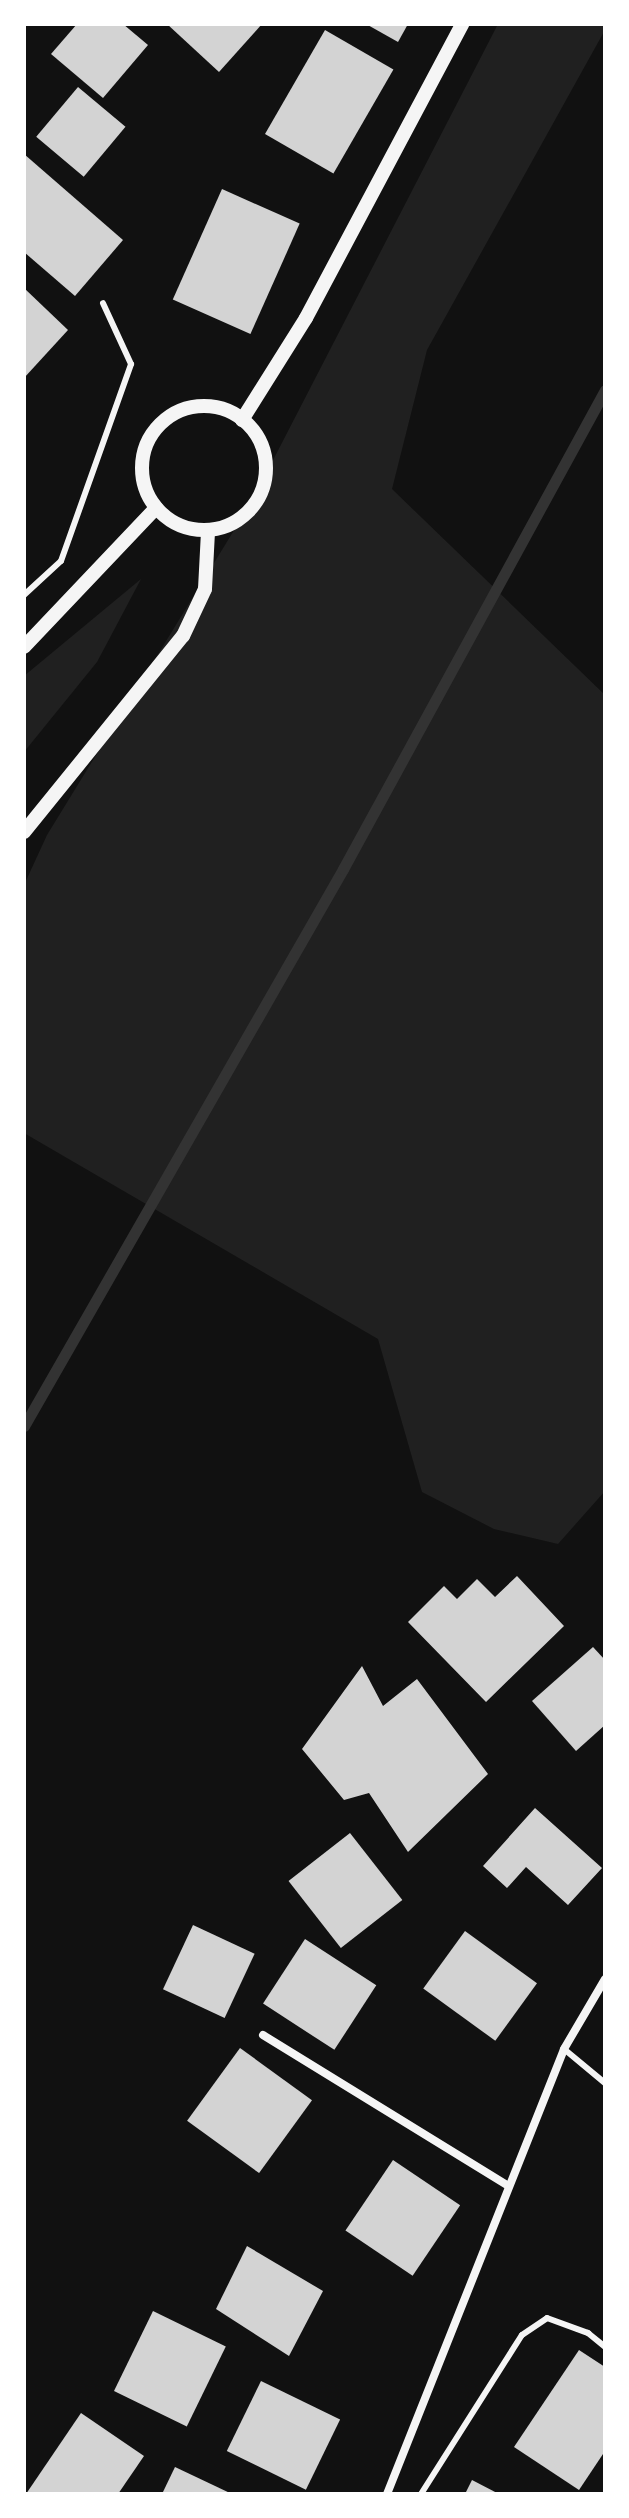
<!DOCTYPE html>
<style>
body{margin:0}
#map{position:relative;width:629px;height:2518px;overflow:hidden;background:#111;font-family:"Nunito Sans",sans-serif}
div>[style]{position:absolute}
.green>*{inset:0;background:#202020}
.stream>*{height:11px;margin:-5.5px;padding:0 5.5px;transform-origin:5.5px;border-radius:5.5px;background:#333}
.building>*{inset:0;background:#d3d3d3;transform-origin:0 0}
.service>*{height:6px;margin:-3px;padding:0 3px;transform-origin:3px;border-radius:3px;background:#f5f5f5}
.minor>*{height:8px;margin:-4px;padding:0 4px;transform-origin:4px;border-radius:4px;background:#f5f5f5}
.tertiary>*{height:14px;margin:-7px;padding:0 7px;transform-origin:7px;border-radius:7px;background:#f5f5f5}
.tertiary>.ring{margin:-7px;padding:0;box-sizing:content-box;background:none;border:14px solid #f5f5f5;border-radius:50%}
span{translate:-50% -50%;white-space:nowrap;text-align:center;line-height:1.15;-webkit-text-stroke:6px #fff;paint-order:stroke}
.frame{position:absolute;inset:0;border:26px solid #fff;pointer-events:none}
</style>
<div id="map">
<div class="green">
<i style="clip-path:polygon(498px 24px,605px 24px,605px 30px,427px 350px,392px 489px,605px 695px,605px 1491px,558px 1544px,494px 1529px,422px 1492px,378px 1339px,24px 1133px,24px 885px,47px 835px,252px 501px)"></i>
<i style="clip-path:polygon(141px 579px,97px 662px,24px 752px,24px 676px)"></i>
</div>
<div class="stream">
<i style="left:24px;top:1426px;width:642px;rotate:-60.2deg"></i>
<i style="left:343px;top:869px;width:546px;rotate:-61.32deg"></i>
</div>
<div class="building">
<i style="clip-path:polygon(77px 24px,123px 24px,148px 45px,103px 98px,51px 54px)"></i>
<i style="clip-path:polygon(167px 24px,262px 24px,219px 72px)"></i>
<i style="clip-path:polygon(366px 24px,408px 24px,398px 42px)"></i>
<i style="left:325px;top:30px;width:79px;height:120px;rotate:30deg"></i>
<i style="left:78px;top:87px;width:62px;height:65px;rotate:40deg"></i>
<i style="clip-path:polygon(24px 154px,123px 240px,75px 296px,24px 252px)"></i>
<i style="left:222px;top:189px;width:85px;height:121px;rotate:24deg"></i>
<i style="clip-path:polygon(24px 288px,68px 330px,24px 378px)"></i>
<i style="clip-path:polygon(517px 1576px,564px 1626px,486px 1702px,408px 1622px,444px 1586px,457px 1599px,477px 1579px,495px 1597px)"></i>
<i style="clip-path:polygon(593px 1647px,605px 1660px,605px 1725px,576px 1751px,532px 1701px)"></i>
<i style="clip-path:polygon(362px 1666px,383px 1706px,417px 1679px,488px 1774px,408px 1852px,369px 1793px,344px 1800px,302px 1749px)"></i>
<i style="clip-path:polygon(535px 1808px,602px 1868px,568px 1905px,526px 1867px,507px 1888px,483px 1866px)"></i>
<i style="left:350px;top:1833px;width:85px;height:78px;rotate:52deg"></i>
<i style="left:193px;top:1925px;width:68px;height:71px;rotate:25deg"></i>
<i style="left:465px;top:1931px;width:89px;height:71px;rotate:36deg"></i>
<i style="left:305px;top:1939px;width:85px;height:77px;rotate:33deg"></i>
<i style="left:240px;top:2048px;width:89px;height:90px;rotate:36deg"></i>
<i style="left:393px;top:2160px;width:81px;height:85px;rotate:34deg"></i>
<i style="clip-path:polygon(247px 2246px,323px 2291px,289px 2356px,216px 2309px)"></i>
<i style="left:153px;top:2311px;width:81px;height:89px;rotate:26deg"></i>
<i style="clip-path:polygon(579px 2350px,605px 2367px,605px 2451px,579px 2490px,514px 2447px)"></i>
<i style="left:261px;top:2381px;width:88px;height:78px;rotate:26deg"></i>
<i style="clip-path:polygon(81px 2413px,144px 2456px,118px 2494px,26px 2494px)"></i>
<i style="clip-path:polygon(175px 2467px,232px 2494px,162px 2494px)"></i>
<i style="clip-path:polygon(472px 2480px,499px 2494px,465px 2494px)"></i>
</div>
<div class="service">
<i style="left:24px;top:595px;width:50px;rotate:-42.6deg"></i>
<i style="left:61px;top:561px;width:209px;rotate:-70.4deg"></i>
<i style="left:131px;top:364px;width:67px;rotate:-114.7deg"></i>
<i style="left:564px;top:2049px;width:53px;rotate:39.7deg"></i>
<i style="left:421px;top:2494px;width:188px;rotate:-57.6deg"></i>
<i style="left:522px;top:2335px;width:30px;rotate:-34deg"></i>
<i style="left:547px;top:2318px;width:44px;rotate:20.1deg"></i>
<i style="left:588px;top:2333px;width:22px;rotate:39deg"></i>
</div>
<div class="minor">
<i style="left:263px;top:2035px;width:288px;rotate:31.6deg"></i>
<i style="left:387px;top:2494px;width:479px;rotate:-68.3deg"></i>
<i style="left:564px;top:2049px;width:81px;rotate:-59.6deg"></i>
</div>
<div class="tertiary">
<i class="ring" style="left:142px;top:406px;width:110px;height:110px"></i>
<i style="left:242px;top:420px;width:120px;rotate:-57.9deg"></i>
<i style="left:306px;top:318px;width:333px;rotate:-62deg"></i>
<i style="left:24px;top:647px;width:192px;rotate:-46.5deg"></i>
<i style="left:24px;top:832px;width:252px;rotate:-51deg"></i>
<i style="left:183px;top:636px;width:52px;rotate:-64.9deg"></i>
<i style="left:205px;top:589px;width:58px;rotate:-87deg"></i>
</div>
<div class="frame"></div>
</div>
